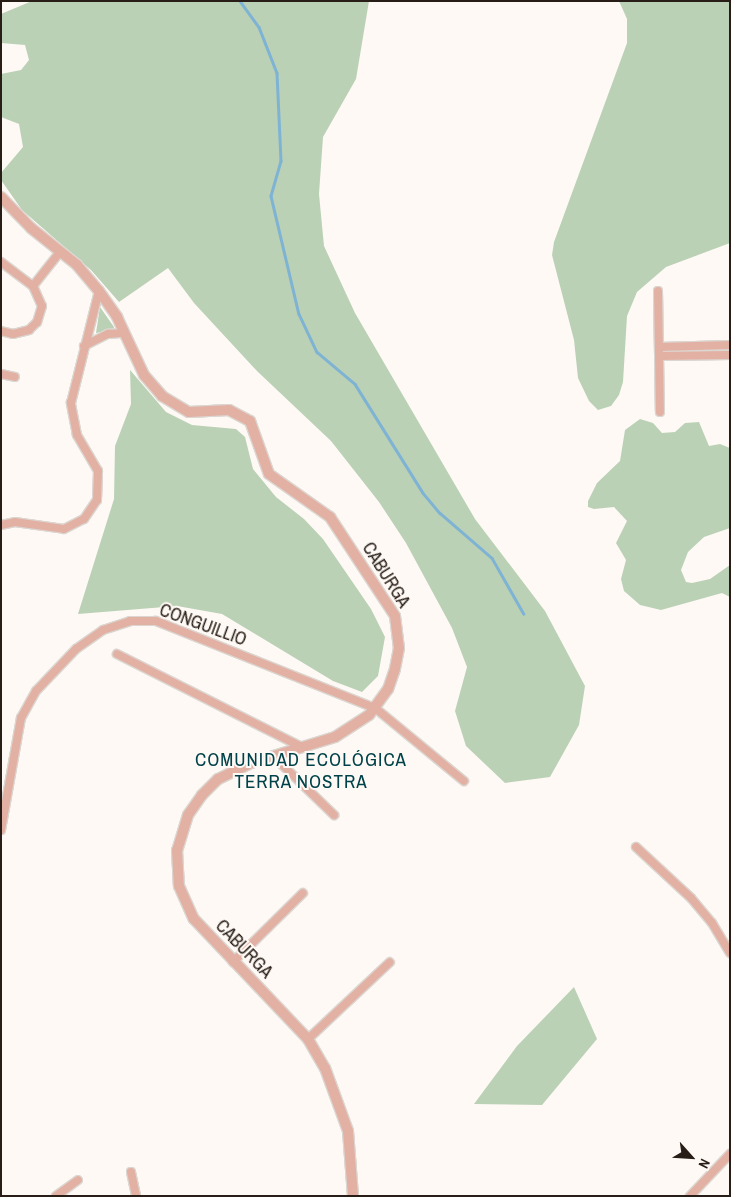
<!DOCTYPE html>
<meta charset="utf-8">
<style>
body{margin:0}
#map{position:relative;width:731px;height:1197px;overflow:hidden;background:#fef9f5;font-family:"Archivo Narrow",sans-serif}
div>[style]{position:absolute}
.green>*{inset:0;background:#bbd1b6}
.stream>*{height:2.5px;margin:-1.25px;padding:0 1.25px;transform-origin:1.25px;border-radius:1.25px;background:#7fb3d4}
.roads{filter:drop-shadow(1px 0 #dcd6d1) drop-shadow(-1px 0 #dcd6d1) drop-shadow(0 1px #dcd6d1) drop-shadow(0 -1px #dcd6d1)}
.minor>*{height:8px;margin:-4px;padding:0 4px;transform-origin:4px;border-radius:4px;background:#e2b1a4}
.tertiary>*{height:10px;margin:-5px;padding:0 5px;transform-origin:5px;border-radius:5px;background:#e2b1a4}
span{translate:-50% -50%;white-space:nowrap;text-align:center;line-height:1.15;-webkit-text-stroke:4px #fef9f5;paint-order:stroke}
.street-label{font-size:18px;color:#281e17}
.neighbourhood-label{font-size:19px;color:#004249;letter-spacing:1px}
.frame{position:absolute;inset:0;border:2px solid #281e17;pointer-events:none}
.north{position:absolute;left:666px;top:1132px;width:50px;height:50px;-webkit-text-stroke:4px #fef9f5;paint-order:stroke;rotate:116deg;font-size:14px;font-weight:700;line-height:20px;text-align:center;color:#281e17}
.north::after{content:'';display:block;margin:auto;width:18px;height:22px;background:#281e17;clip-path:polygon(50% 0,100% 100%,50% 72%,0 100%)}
</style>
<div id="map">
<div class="green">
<i style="clip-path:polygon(32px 1px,369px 1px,356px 79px,323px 137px,319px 194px,324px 246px,355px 313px,475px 519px,545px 611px,585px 686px,579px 725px,550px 777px,505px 783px,466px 746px,455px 711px,467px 667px,452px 628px,406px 543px,379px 502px,331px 441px,257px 371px,194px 303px,168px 268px,119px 302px,91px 270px,22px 210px,1px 180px,1px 173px,23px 147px,19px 124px,1px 117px,1px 74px,21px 70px,29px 60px,25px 45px,1px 43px,1px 14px)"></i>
<i style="clip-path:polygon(619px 1px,730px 1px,730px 243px,666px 267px,637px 292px,627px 316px,623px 382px,619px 395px,611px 406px,598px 410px,589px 401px,578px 378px,574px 340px,552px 255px,554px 242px,627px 43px,627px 19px)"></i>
<i style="clip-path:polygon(100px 307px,114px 327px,113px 330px,96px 333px)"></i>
<i style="clip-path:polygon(130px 370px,166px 412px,192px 425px,236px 429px,245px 437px,253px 469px,276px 497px,304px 519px,323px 539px,371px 609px,385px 637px,378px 676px,362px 692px,333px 681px,222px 614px,177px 606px,78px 614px,114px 499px,115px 446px,131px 404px)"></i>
<i style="clip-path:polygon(640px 419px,653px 423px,662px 433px,675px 432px,685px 423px,699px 422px,709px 446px,720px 444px,730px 448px,730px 528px,704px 537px,688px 552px,681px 570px,686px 582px,692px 583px,710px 579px,730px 565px,730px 597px,722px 593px,661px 610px,640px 605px,624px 591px,621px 579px,626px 560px,616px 543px,627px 521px,614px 507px,594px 509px,588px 507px,588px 501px,597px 483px,620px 461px,625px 430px)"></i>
<i style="clip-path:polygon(574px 987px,597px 1039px,542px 1105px,474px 1104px,517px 1046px)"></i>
</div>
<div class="stream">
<i style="left:240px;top:1px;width:32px;rotate:54deg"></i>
<i style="left:259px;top:27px;width:49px;rotate:68.6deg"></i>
<i style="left:277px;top:73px;width:88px;rotate:87.4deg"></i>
<i style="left:281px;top:161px;width:36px;rotate:106deg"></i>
<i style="left:271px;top:196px;width:121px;rotate:76.7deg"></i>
<i style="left:299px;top:314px;width:42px;rotate:64.7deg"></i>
<i style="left:317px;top:352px;width:50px;rotate:40.1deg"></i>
<i style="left:355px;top:384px;width:128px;rotate:58deg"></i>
<i style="left:423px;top:493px;width:26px;rotate:50deg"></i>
<i style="left:440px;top:513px;width:69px;rotate:40.9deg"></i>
<i style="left:492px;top:558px;width:64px;rotate:60.3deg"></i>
</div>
<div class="roads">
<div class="minor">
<i style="left:1px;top:262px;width:40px;rotate:37deg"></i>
<i style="left:33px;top:286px;width:22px;rotate:66deg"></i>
<i style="left:42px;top:306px;width:17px;rotate:107deg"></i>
<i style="left:37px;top:322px;width:11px;rotate:135deg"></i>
<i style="left:29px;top:330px;width:16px;rotate:166deg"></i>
<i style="left:13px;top:334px;width:12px;rotate:-166deg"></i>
<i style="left:33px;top:286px;width:43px;rotate:-51.5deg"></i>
<i style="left:658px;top:291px;width:121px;rotate:89.1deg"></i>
<i style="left:84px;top:346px;width:27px;rotate:-27deg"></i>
<i style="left:108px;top:334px;width:16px;rotate:-4deg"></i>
<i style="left:659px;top:347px;width:71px;rotate:-1.6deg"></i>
<i style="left:660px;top:356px;width:70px;rotate:-0.8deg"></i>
<i style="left:1px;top:374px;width:14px;rotate:12deg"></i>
<i style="left:1px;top:525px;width:14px;rotate:-12deg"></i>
<i style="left:15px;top:522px;width:49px;rotate:8.1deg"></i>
<i style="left:64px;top:529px;width:22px;rotate:-27deg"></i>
<i style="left:84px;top:519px;width:23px;rotate:-56deg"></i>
<i style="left:97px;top:500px;width:29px;rotate:-88deg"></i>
<i style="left:98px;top:471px;width:42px;rotate:-120.3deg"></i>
<i style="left:77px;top:435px;width:33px;rotate:-101deg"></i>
<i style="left:71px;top:403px;width:115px;rotate:-76deg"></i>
<i style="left:117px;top:654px;width:207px;rotate:26.7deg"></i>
<i style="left:273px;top:756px;width:85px;rotate:44deg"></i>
<i style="left:1px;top:830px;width:114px;rotate:-79.9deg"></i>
<i style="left:21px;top:718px;width:31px;rotate:-61deg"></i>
<i style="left:36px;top:691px;width:58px;rotate:-46.4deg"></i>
<i style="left:76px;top:649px;width:33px;rotate:-35deg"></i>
<i style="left:103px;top:630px;width:28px;rotate:-18deg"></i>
<i style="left:130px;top:621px;width:26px"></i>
<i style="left:156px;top:621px;width:236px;rotate:21.7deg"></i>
<i style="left:375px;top:708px;width:115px;rotate:39.4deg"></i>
<i style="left:636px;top:847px;width:75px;rotate:42.8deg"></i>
<i style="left:691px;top:898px;width:33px;rotate:50deg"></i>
<i style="left:712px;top:923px;width:35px;rotate:59deg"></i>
<i style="left:233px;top:962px;width:98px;rotate:-44.6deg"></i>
<i style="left:308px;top:1039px;width:112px;rotate:-43.2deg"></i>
<i style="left:131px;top:1172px;width:25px;rotate:78deg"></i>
<i style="left:56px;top:1196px;width:27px;rotate:-36deg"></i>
<i style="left:690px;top:1196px;width:58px;rotate:-46.4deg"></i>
</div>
<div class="tertiary">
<i style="left:1px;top:197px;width:43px;rotate:45.9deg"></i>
<i style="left:31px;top:228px;width:59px;rotate:38.8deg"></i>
<i style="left:77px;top:265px;width:34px;rotate:50deg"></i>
<i style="left:99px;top:291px;width:32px;rotate:55deg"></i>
<i style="left:117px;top:317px;width:64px;rotate:65deg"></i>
<i style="left:144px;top:375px;width:28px;rotate:49deg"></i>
<i style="left:162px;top:396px;width:31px;rotate:31deg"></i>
<i style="left:189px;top:412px;width:40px;rotate:-2.9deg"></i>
<i style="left:229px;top:410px;width:24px;rotate:28deg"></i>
<i style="left:250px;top:421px;width:56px;rotate:70.3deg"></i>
<i style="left:269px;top:474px;width:75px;rotate:35.2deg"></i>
<i style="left:330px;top:517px;width:118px;rotate:56.7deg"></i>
<i style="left:395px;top:616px;width:32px;rotate:83deg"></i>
<i style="left:399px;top:648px;width:21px;rotate:101deg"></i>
<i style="left:395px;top:669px;width:21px;rotate:109deg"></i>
<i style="left:388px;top:689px;width:32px;rotate:126deg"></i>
<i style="left:369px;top:715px;width:40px;rotate:147.1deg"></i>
<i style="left:335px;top:737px;width:88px;rotate:162.8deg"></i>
<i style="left:251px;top:763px;width:37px;rotate:154deg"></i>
<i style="left:218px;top:779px;width:23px;rotate:135deg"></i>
<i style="left:202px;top:795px;width:24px;rotate:125deg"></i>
<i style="left:188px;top:815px;width:37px;rotate:107deg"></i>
<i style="left:177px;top:850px;width:36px;rotate:87deg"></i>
<i style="left:179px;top:886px;width:36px;rotate:66deg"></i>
<i style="left:194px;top:919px;width:166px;rotate:46.5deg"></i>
<i style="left:308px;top:1039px;width:34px;rotate:60deg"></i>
<i style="left:325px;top:1068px;width:67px;rotate:69.9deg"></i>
<i style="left:348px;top:1131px;width:65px;rotate:85.6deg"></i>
</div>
</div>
<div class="street-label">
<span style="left:386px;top:575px;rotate:58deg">CABURGA</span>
<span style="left:203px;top:625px;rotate:20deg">CONGUILLIO</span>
<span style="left:244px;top:949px;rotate:46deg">CABURGA</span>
</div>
<div class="neighbourhood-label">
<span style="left:301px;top:771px">COMUNIDAD ECOLÓGICA<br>TERRA NOSTRA</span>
</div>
<div class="frame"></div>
<div class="north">N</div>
</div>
